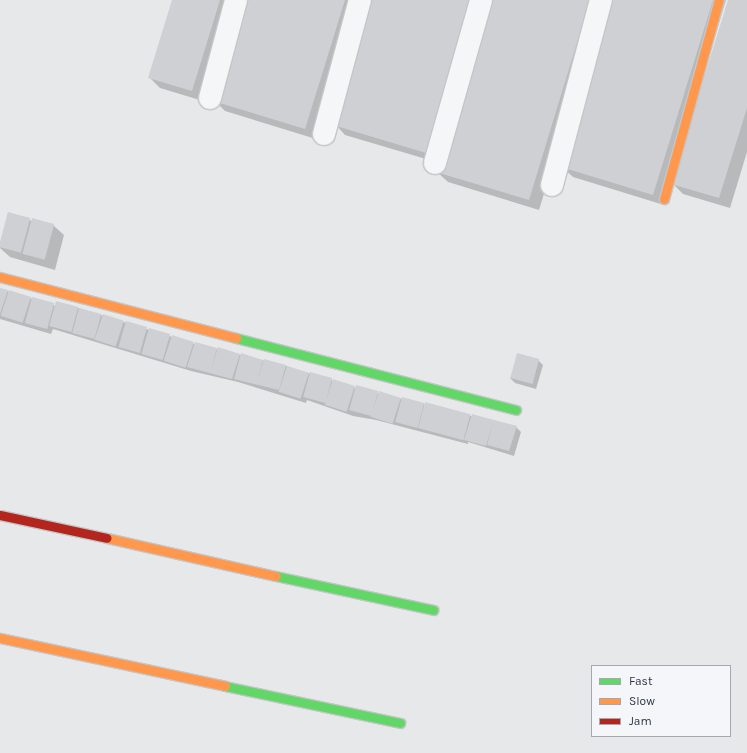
<!DOCTYPE html>
<style>
body{margin:0}
#map{position:relative;width:747px;height:753px;overflow:hidden;background:#e6e8ea;font-family:Karla,sans-serif}
div>[style]{position:absolute}
.shadow>*{inset:0;background:#0003}
.building>*{inset:0;background:#ced0d3;transform-origin:0 0}
.roads{filter:drop-shadow(1px 0 #c4c6c8) drop-shadow(-1px 0 #c4c6c8) drop-shadow(0 1px #c4c6c8) drop-shadow(0 -1px #c4c6c8)}
.street>*{height:22px;margin:-11px;padding:0 11px;transform-origin:11px;border-radius:11px;background:#f5f6f7}
.fast>*{height:9px;margin:-4.5px;padding:0 4.5px;transform-origin:4.5px;border-radius:4.5px;background:#63d668}
.slow>*{height:9px;margin:-4.5px;padding:0 4.5px;transform-origin:4.5px;border-radius:4.5px;background:#ff974d}
.jam>*{height:9px;margin:-4.5px;padding:0 4.5px;transform-origin:4.5px;border-radius:4.5px;background:#b3261e}
span{translate:-50% -50%;white-space:nowrap;text-align:center;line-height:1.15;-webkit-text-stroke:3px #f4f6f9;paint-order:stroke}
.legend{position:absolute;left:591px;top:665px;width:140px;height:72px;box-sizing:border-box;background:#f4f6f9;border:1px solid #a4a8b1;margin:0;padding:5px 7px;list-style:none;font-size:12px;color:#2b3445}
.legend li{display:flex;align-items:center;gap:8px;height:20px}
.legend b{width:20px;border:1px solid #a4a8b1}
</style>
<div id="map">
<div class="shadow">
<i style="clip-path:polygon(173px 0,233px 0,203px 101px,160px 88px,149px 77px)"></i>
<i style="clip-path:polygon(245px 0,359px 0,316px 139px,225px 111px,215px 101px)"></i>
<i style="clip-path:polygon(373px 0,486px 0,436px 162px,345px 135px,335px 124px)"></i>
<i style="clip-path:polygon(490px 0,603px 0,539px 210px,448px 182px,437px 172px)"></i>
<i style="clip-path:polygon(613px 0,726px 0,664px 205px,573px 177px,562px 167px)"></i>
<i style="clip-path:polygon(747px 0,747px 152px,730px 208px,683px 194px,672px 183px)"></i>
<i style="clip-path:polygon(8px 213px,32px 221px,53px 225px,64px 235px,55px 270px,10px 257px,0 248px)"></i>
<i style="clip-path:polygon(0 289px,56px 306px,78px 308px,195px 344px,286px 366px,356px 388px,516px 427px,521px 432px,514px 456px,468px 442px,468px 444px,376px 420px,353px 416px,307px 400px,306px 403px,238px 382px,191px 371px,53px 329px,51px 334px,0 319px)"></i>
<i style="clip-path:polygon(538px 360px,543px 365px,536px 389px,515px 383px,510px 378px)"></i>
</div>
<div class="building">
<i style="clip-path:polygon(172px 0,220px 0,192px 91px,148px 78px)"></i>
<i style="clip-path:polygon(244px 0,345px 0,305px 129px,213px 101px)"></i>
<i style="clip-path:polygon(372px 0,473px 0,426px 153px,333px 125px)"></i>
<i style="clip-path:polygon(489px 0,590px 0,529px 200px,436px 172px)"></i>
<i style="clip-path:polygon(612px 0,713px 0,653px 195px,561px 167px)"></i>
<i style="clip-path:polygon(728px 0,747px 0,747px 108px,719px 198px,671px 184px)"></i>
<i style="left:8px;top:212px;width:23px;height:36px;rotate:15deg"></i>
<i style="left:32px;top:218px;width:23px;height:37px;rotate:15deg"></i>
<i style="clip-path:polygon(0 288px,8px 290px,0 314px)"></i>
<i style="left:9px;top:290px;width:23px;height:27px;rotate:18deg"></i>
<i style="left:32px;top:297px;width:23px;height:27px;rotate:15deg"></i>
<i style="left:56px;top:301px;width:23px;height:26px;rotate:15deg"></i>
<i style="left:79px;top:308px;width:23px;height:26px;rotate:15deg"></i>
<i style="left:103px;top:314px;width:22px;height:27px;rotate:18deg"></i>
<i style="left:126px;top:321px;width:22px;height:27px;rotate:16deg"></i>
<i style="left:149px;top:328px;width:22px;height:27px;rotate:16deg"></i>
<i style="left:172px;top:335px;width:23px;height:27px;rotate:18deg"></i>
<i style="clip-path:polygon(195px 342px,217px 348px,211px 371px,218px 347px,240px 354px,232px 379px,187px 367px)"></i>
<i style="clip-path:polygon(241px 353px,263px 360px,257px 382px,264px 359px,286px 365px,279px 390px,234px 379px)"></i>
<i style="left:517px;top:353px;width:23px;height:26px;rotate:15deg"></i>
<i style="left:287px;top:366px;width:23px;height:27px;rotate:18deg"></i>
<i style="left:310px;top:372px;width:23px;height:26px;rotate:15deg"></i>
<i style="left:333px;top:379px;width:23px;height:27px;rotate:18deg"></i>
<i style="left:356px;top:385px;width:23px;height:26px;rotate:15deg"></i>
<i style="left:379px;top:391px;width:23px;height:27px;rotate:18deg"></i>
<i style="left:402px;top:397px;width:23px;height:26px;rotate:15deg"></i>
<i style="left:425px;top:402px;width:47px;height:27px;rotate:15deg"></i>
<i style="clip-path:polygon(472px 414px,517px 426px,509px 451px,487px 445px,493px 423px,486px 446px,464px 440px)"></i>
</div>
<div class="roads">
<div class="street">
<i style="left:210px;top:98px;width:101px;rotate:-75.1deg"></i>
<i style="left:324px;top:134px;width:139px;rotate:-75deg"></i>
<i style="left:435px;top:163px;width:169px;rotate:-74.2deg"></i>
<i style="left:552px;top:185px;width:191px;rotate:-75.2deg"></i>
</div>
<div class="fast">
<i style="left:236px;top:338px;width:289px;rotate:14.4deg"></i>
<i style="left:276px;top:576px;width:161px;rotate:12.2deg"></i>
<i style="left:225px;top:686px;width:179px;rotate:11.9deg"></i>
</div>
<div class="slow">
<i style="left:664px;top:199px;width:206px;rotate:-74.6deg"></i>
<i style="left:0;top:277px;width:244px;rotate:14.5deg"></i>
<i style="left:107px;top:538px;width:173px;rotate:12.7deg"></i>
<i style="left:0;top:638px;width:230px;rotate:12deg"></i>
</div>
<div class="jam">
<i style="left:0;top:515px;width:109px;rotate:12.1deg"></i>
</div>
</div>
<ul class="legend">
<li><b style="height:5px;background:#63d668"></b>Fast</li>
<li><b style="height:5px;background:#ff974d"></b>Slow</li>
<li><b style="height:5px;background:#b3261e"></b>Jam</li>
</ul>
</div>
